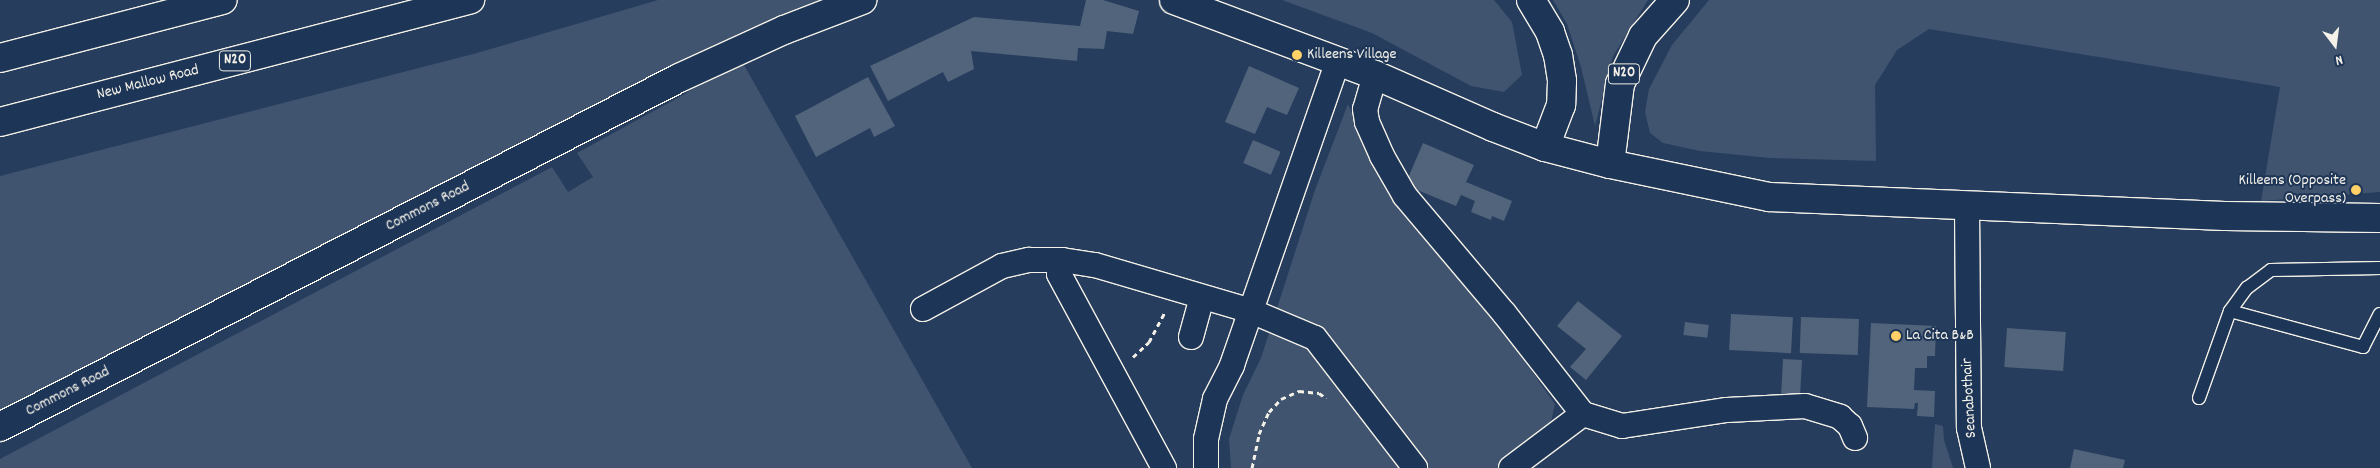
<!DOCTYPE html>
<style>
body{margin:0}
#map{position:relative;width:2380px;height:468px;overflow:hidden;background:#263d5d;font-family:Dekko,sans-serif}
div>[style]{position:absolute}
.green>*{inset:0;background:#40546f}
.building>*{inset:0;background:#52647b;transform-origin:0 0}
.path>*{height:3px;margin-top:-1.5px;transform-origin:0;background:repeating-linear-gradient(90deg,#f4f1e8 0 5px,transparent 0 9px)}
.roads{filter:drop-shadow(1px 0 #f4f1e8) drop-shadow(-1px 0 #f4f1e8) drop-shadow(0 1px #f4f1e8) drop-shadow(0 -1px #f4f1e8)}
.service>*{height:12px;margin:-6px;padding:0 6px;transform-origin:6px;border-radius:6px;background:#1d3557}
.minor>*{height:24px;margin:-12px;padding:0 12px;transform-origin:12px;border-radius:12px;background:#1d3557}
.tertiary>*{height:28px;margin:-14px;padding:0 14px;transform-origin:14px;border-radius:14px;background:#1d3557}
.trunk>*{height:28px;margin:-14px;padding:0 14px;transform-origin:14px;border-radius:14px;background:#1d3557}
.dots>*{width:14px;height:14px;translate:-50% -50%;box-sizing:border-box;border:2px solid #1d3557;border-radius:50%}
span{translate:-50% -50%;white-space:nowrap;text-align:center;line-height:1.15;-webkit-text-stroke:4px #1d3557;paint-order:stroke}
.shield-label span{padding:1px 4px;background:#1d3557;border:1px solid;border-radius:4px;-webkit-text-stroke-width:0}
.shield-label{font-size:15px;color:#f4f1e8;font-weight:700}
.poi-label{font-size:16px;color:#f4f1e8}
.left{translate:0 -50%;text-align:left}
.right{translate:-100% -50%;text-align:right}
.street-label{font-size:16px;color:#f4f1e8}
.north{position:absolute;left:2310px;top:20px;width:50px;height:50px;-webkit-text-stroke:4px #1d3557;paint-order:stroke;rotate:165deg;font-size:14px;font-weight:700;line-height:20px;text-align:center;color:#f4f1e8}
.north::after{content:'';display:block;margin:auto;width:18px;height:22px;background:#f4f1e8;clip-path:polygon(50% 0,100% 100%,50% 72%,0 100%)}
</style>
<div id="map">
<div class="green">
<i style="clip-path:polygon(658px 0,834px 0,0 427px,0 176px,477px 53px)"></i>
<i style="clip-path:polygon(1282px 0,1494px 0,1512px 22px,1522px 75px,1504px 92px,1471px 86px,1372px 33px)"></i>
<i style="clip-path:polygon(1553px 0,1648px 0,1613px 56px,1595px 126px,1581px 67px,1567px 24px)"></i>
<i style="clip-path:polygon(1709px 0,2380px 0,2380px 192px,2261px 201px,2280px 87px,1929px 29px,1897px 50px,1875px 85px,1876px 161px,1770px 158px,1700px 151px,1663px 143px,1650px 133px,1645px 112px,1649px 89px,1672px 45px)"></i>
<i style="clip-path:polygon(740px 58px,972px 468px,0 468px,0 459px,552px 167px,568px 192px,593px 177px,577px 153px,683px 95px)"></i>
<i style="clip-path:polygon(1348px 104px,1357px 125px,1555px 404px,1550px 426px,1498px 468px,1231px 468px,1229px 439px,1243px 395px,1261px 358px,1315px 190px)"></i>
<i style="clip-path:polygon(1935px 424px,1943px 426px,1944px 440px,1953px 468px,1932px 468px)"></i>
</div>
<div class="building">
<i style="clip-path:polygon(1086px 0,1103px 0,1139px 11px,1133px 34px,1107px 31px,1104px 49px,1078px 48px,1077px 61px,971px 51px,974px 69px,948px 82px,943px 72px,888px 101px,870px 66px,974px 17px,1080px 26px)"></i>
<i style="clip-path:polygon(1249px 66px,1299px 88px,1287px 115px,1267px 107px,1255px 134px,1225px 122px)"></i>
<i style="clip-path:polygon(868px 77px,895px 126px,874px 137px,870px 128px,816px 157px,795px 116px)"></i>
<i style="left:1253px;top:140px;width:30px;height:25px;rotate:23deg"></i>
<i style="clip-path:polygon(1423px 143px,1474px 165px,1466px 182px,1512px 201px,1504px 221px,1492px 216px,1491px 220px,1471px 212px,1475px 201px,1461px 195px,1456px 206px,1405px 185px)"></i>
<i style="clip-path:polygon(1578px 301px,1622px 336px,1586px 380px,1570px 367px,1586px 349px,1557px 326px)"></i>
<i style="left:1731px;top:314px;width:62px;height:36px;rotate:3deg"></i>
<i style="left:1801px;top:317px;width:58px;height:36px;rotate:2deg"></i>
<i style="left:1685px;top:322px;width:24px;height:13px;rotate:7deg"></i>
<i style="clip-path:polygon(1871px 323px,1936px 326px,1935px 356px,1927px 356px,1927px 368px,1915px 368px,1914px 390px,1935px 391px,1934px 417px,1917px 416px,1918px 403px,1915px 403px,1914px 409px,1867px 407px)"></i>
<i style="left:2007px;top:328px;width:59px;height:39px;rotate:4deg"></i>
<i style="left:1783px;top:359px;width:19px;height:40px;rotate:3deg"></i>
<i style="clip-path:polygon(2074px 449px,2125px 460px,2123px 468px,2070px 468px)"></i>
</div>
<div class="path">
<i style="left:1133px;top:357px;width:22px;rotate:-43deg"></i>
<i style="left:1149px;top:342px;width:34px;rotate:-62deg"></i>
<i style="left:1252px;top:468px;width:35px;rotate:-78deg"></i>
<i style="left:1259px;top:434px;width:24px;rotate:-66deg"></i>
<i style="left:1269px;top:412px;width:18px;rotate:-47deg"></i>
<i style="left:1281px;top:399px;width:20px;rotate:-24deg"></i>
<i style="left:1299px;top:391px;width:20px;rotate:6deg"></i>
<i style="left:1319px;top:393px;width:9px;rotate:36deg"></i>
</div>
<div class="roads">
<div class="service">
<i style="left:2230px;top:311px;width:138px;rotate:15.1deg"></i>
<i style="left:2363px;top:347px;width:37px;rotate:-63deg"></i>
<i style="left:2199px;top:398px;width:92px;rotate:-70.4deg"></i>
<i style="left:2230px;top:311px;width:29px;rotate:-54deg"></i>
<i style="left:2247px;top:288px;width:30px;rotate:-37deg"></i>
<i style="left:2271px;top:270px;width:109px;rotate:-1.1deg"></i>
</div>
<div class="minor">
<i style="left:1375px;top:75px;width:35px;rotate:106deg"></i>
<i style="left:1365px;top:109px;width:13px;rotate:81deg"></i>
<i style="left:1367px;top:122px;width:37px;rotate:66deg"></i>
<i style="left:1382px;top:156px;width:46px;rotate:60.1deg"></i>
<i style="left:1405px;top:196px;width:153px;rotate:49.8deg"></i>
<i style="left:1504px;top:313px;width:128px;rotate:52deg"></i>
<i style="left:1583px;top:414px;width:41px;rotate:17.1deg"></i>
<i style="left:1622px;top:426px;width:106px;rotate:-8.7deg"></i>
<i style="left:1727px;top:410px;width:78px;rotate:-2.9deg"></i>
<i style="left:1805px;top:406px;width:37px;rotate:17deg"></i>
<i style="left:1840px;top:417px;width:13px;rotate:42deg"></i>
<i style="left:1850px;top:426px;width:13px;rotate:67deg"></i>
<i style="left:1967px;top:207px;width:221px;rotate:89.5deg"></i>
<i style="left:1969px;top:428px;width:41px;rotate:77.3deg"></i>
<i style="left:1062px;top:260px;width:14px;rotate:102deg"></i>
<i style="left:1059px;top:274px;width:221px;rotate:61.6deg"></i>
<i style="left:923px;top:309px;width:90px;rotate:-28.6deg"></i>
<i style="left:1002px;top:266px;width:28px;rotate:-13deg"></i>
<i style="left:1029px;top:260px;width:33px"></i>
<i style="left:1062px;top:260px;width:33px;rotate:9deg"></i>
<i style="left:1095px;top:265px;width:163px;rotate:16.4deg"></i>
<i style="left:1251px;top:311px;width:69px;rotate:22.9deg"></i>
<i style="left:1315px;top:338px;width:164px;rotate:52.4deg"></i>
<i style="left:1191px;top:337px;width:41px;rotate:-74.6deg"></i>
<i style="left:1206px;top:468px;width:29px;rotate:-90deg"></i>
<i style="left:1206px;top:439px;width:41px;rotate:-77.3deg"></i>
<i style="left:1215px;top:399px;width:38px;rotate:-63deg"></i>
<i style="left:1232px;top:365px;width:323px;rotate:-70.8deg"></i>
<i style="left:1511px;top:468px;width:90px;rotate:-36.9deg"></i>
</div>
<div class="tertiary">
<i style="left:1174px;top:0;width:215px;rotate:20.5deg"></i>
<i style="left:1375px;top:75px;width:129px;rotate:23.8deg"></i>
<i style="left:1493px;top:127px;width:56px;rotate:21deg"></i>
<i style="left:1545px;top:147px;width:67px;rotate:14.7deg"></i>
<i style="left:1610px;top:164px;width:162px;rotate:11.7deg"></i>
<i style="left:1769px;top:197px;width:456px;rotate:2.4deg"></i>
<i style="left:2225px;top:216px;width:155px;rotate:0.7deg"></i>
<i style="left:0;top:427px;width:763px;rotate:-27.2deg"></i>
<i style="left:679px;top:78px;width:115px;rotate:-24.6deg"></i>
<i style="left:784px;top:30px;width:84px;rotate:-21deg"></i>
</div>
<div class="trunk">
<i style="left:1531px;top:0;width:37px;rotate:59deg"></i>
<i style="left:1550px;top:32px;width:24px;rotate:71deg"></i>
<i style="left:1558px;top:55px;width:26px;rotate:81deg"></i>
<i style="left:1562px;top:81px;width:24px;rotate:92deg"></i>
<i style="left:1561px;top:105px;width:45px;rotate:110.9deg"></i>
<i style="left:0;top:58px;width:230px;rotate:-14.6deg"></i>
<i style="left:0;top:122px;width:486px;rotate:-14.6deg"></i>
<i style="left:1610px;top:164px;width:81px;rotate:-82.9deg"></i>
<i style="left:1620px;top:84px;width:53px;rotate:-64.4deg"></i>
<i style="left:1643px;top:36px;width:48px;rotate:-48.4deg"></i>
</div>
</div>
<div class="dots">
<i style="left:1297px;top:55px;background:#ffd166"></i>
<i style="left:2356px;top:190px;background:#ffd166"></i>
<i style="left:1896px;top:336px;background:#ffd166"></i>
</div>
<div class="shield-label">
<span style="left:235px;top:61px">N20</span>
<span style="left:1624px;top:74px">N20</span>
</div>
<div class="poi-label">
<span class="left" style="left:1307px;top:55px">Killeens Village</span>
<span class="right" style="left:2346px;top:190px">Killeens (Opposite<br>Overpass)</span>
<span class="left" style="left:1906px;top:336px">La Cita B&amp;B</span>
</div>
<div class="street-label">
<span style="left:148px;top:83px;rotate:-14deg">New Mallow Road</span>
<span style="left:428px;top:207px;rotate:-27deg">Commons Road</span>
<span style="left:68px;top:392px;rotate:-27deg">Commons Road</span>
<span style="left:1970px;top:398px;rotate:-93deg">Seanabothair</span>
</div>
<div class="north">N</div>
</div>
